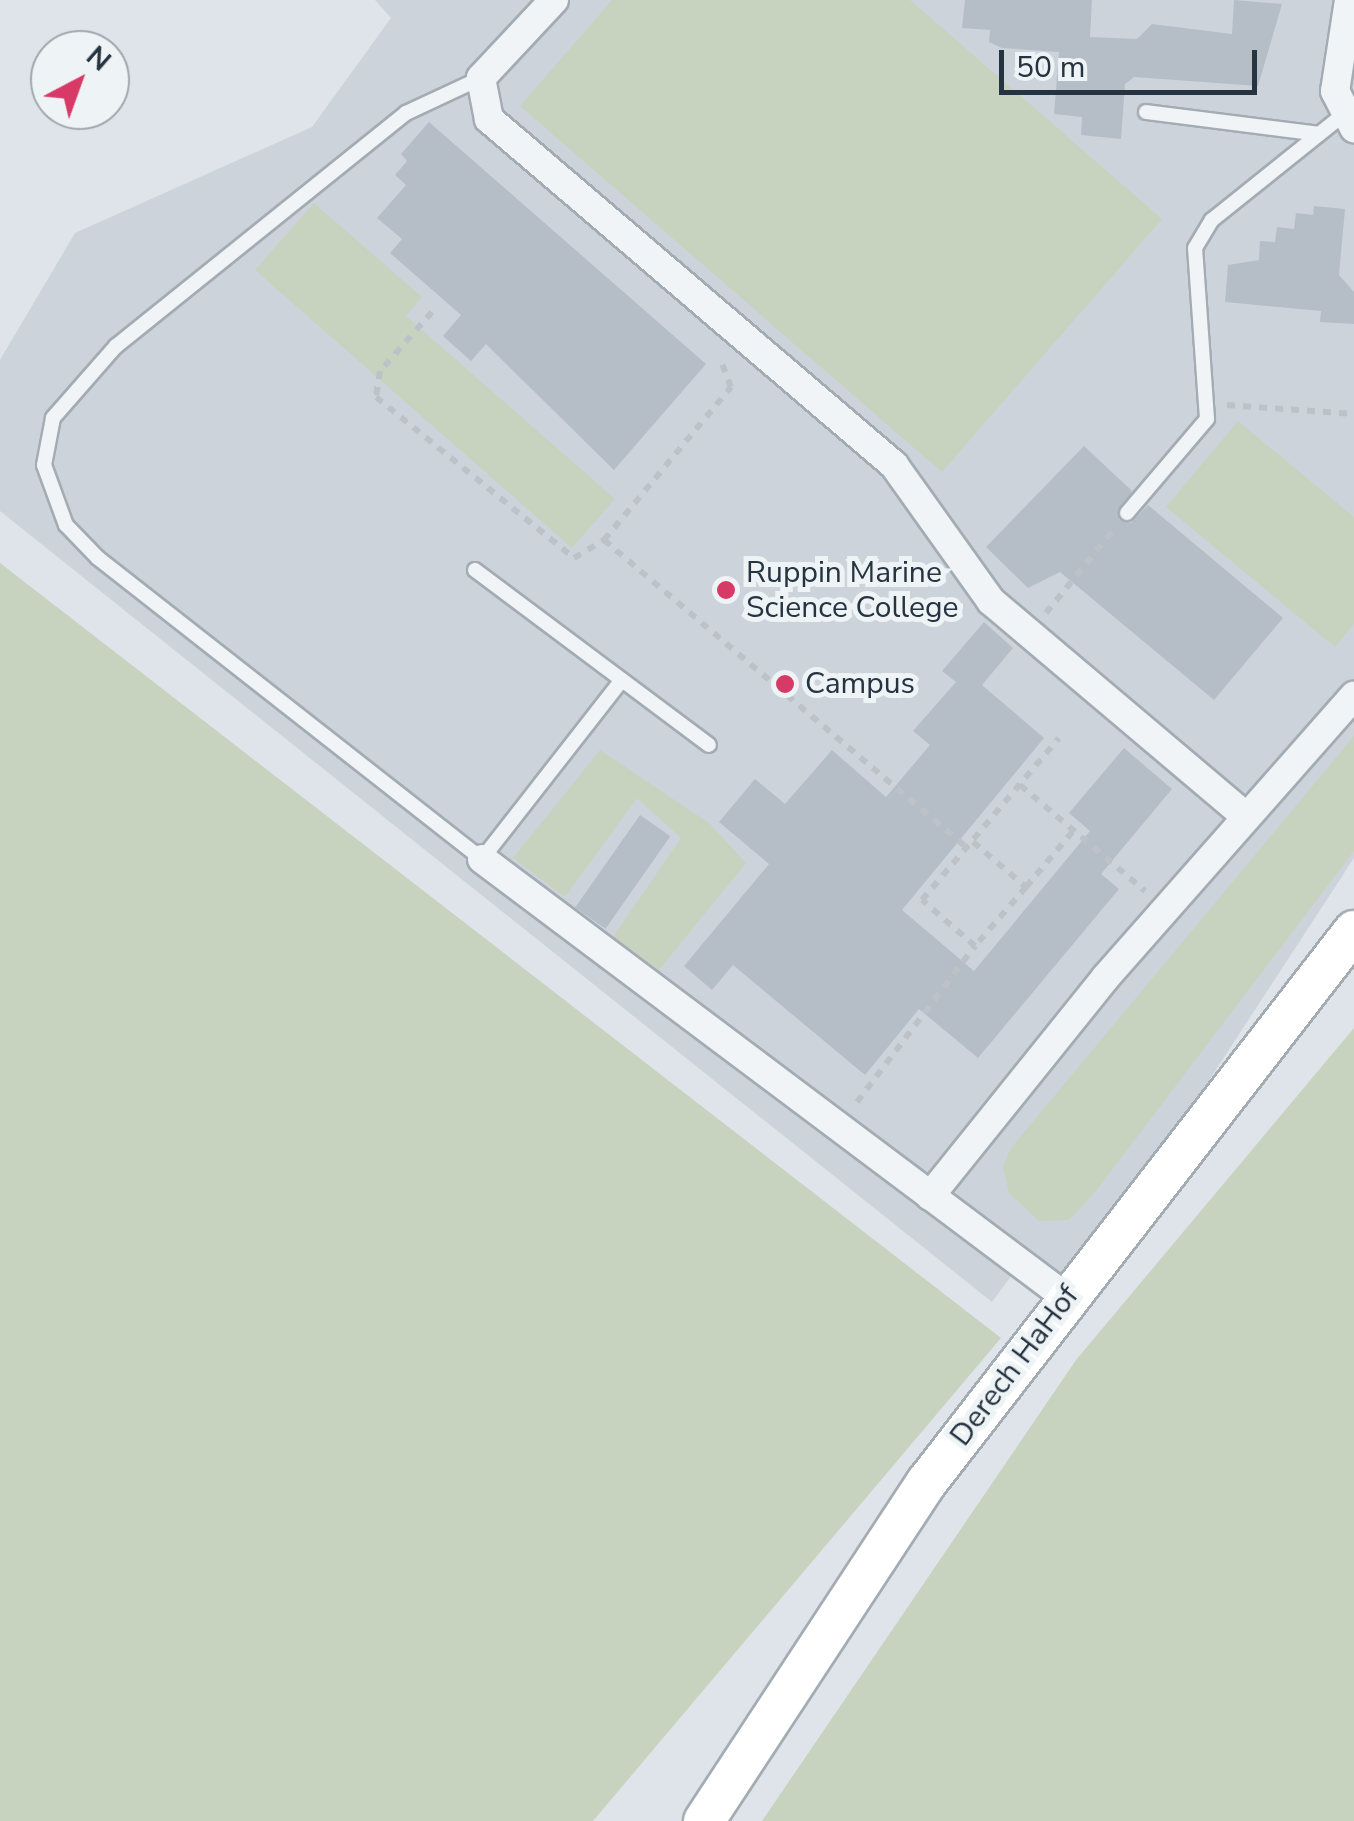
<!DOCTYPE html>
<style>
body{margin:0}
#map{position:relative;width:1354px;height:1821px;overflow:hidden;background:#dee4e9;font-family:"Nunito Sans",sans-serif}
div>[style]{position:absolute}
.built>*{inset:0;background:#ccd3db}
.green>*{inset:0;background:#c7d3bf}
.building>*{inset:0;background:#b5bec6;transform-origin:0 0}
.path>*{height:6px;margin-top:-3px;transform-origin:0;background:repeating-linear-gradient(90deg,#bcc2c8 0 8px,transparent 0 16px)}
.roads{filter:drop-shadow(2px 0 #a3acb3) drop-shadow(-2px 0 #a3acb3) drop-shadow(0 2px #a3acb3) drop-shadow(0 -2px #a3acb3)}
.service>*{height:14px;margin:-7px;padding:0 7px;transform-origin:7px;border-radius:7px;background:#f1f4f7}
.minor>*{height:28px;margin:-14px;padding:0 14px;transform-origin:14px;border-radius:14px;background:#f1f4f7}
.secondary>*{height:40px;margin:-20px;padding:0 20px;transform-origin:20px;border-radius:20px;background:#fff}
.dots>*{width:28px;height:28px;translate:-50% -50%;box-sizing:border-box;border:5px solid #eef3f6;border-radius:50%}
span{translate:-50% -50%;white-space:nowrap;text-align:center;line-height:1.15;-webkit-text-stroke:10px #eef3f6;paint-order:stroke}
.poi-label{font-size:30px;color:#263441}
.left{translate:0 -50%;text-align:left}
.street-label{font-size:30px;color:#263441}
.north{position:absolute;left:30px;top:30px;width:100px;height:100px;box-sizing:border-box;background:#eef3f6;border:2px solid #9ea7ae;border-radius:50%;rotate:41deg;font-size:28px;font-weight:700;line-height:40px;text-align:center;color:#263441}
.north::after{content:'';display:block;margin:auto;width:35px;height:45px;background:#d73a67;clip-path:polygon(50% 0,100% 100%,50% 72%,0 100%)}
.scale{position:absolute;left:999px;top:50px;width:258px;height:45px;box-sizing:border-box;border:5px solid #263441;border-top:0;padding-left:12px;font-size:30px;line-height:35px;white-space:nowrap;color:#263441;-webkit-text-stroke:8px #eef3f6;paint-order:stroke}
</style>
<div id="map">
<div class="built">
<i style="clip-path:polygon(375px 0,1354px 0,1354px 858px,1067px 1298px,1020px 1264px,992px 1302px,0 511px,0 360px,75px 233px,312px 127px,391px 18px)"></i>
</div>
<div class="green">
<i style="clip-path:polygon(612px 0,910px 0,1162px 219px,942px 472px,520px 106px)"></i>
<i style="clip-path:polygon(314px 203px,422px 297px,406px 316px,615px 499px,572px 548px,255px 270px)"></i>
<i style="clip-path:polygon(1238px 421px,1354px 517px,1354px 624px,1335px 647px,1166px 507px)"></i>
<i style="clip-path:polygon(0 563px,1001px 1338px,593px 1821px,0 1821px)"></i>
<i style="clip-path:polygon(1354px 736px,1354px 851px,1096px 1191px,1069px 1220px,1039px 1221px,1009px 1193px,1003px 1167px,1011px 1148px)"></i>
<i style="clip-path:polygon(600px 750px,709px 823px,746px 863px,659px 970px,613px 937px,681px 838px,637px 798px,565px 897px,513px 858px)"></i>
<i style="clip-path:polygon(1354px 1028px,1354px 1821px,762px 1821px,1076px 1360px)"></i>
</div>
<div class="building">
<i style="clip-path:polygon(965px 0,1092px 0,1090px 37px,1137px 39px,1152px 24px,1232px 34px,1234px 0,1282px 4px,1258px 86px,1134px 77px,1125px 84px,1121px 139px,1081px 135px,1082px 117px,1054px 114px,1059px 52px,1002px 48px,989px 42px,990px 30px,962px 28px)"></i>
<i style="clip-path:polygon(429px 122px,706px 364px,614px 470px,486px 344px,471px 361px,443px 336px,461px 315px,390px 253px,402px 239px,377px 218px,406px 185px,395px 175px,407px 161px,401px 154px)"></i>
<i style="clip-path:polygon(1314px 206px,1345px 209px,1339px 275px,1354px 292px,1354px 324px,1320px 322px,1321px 311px,1225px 302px,1228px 265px,1259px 260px,1260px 241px,1275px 242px,1277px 227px,1294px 229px,1296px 213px,1313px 215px)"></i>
<i style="clip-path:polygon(1084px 446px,1132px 491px,1119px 520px,1131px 523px,1148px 505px,1283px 618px,1214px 700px,1060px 572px,1028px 588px,986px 547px)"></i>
<i style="clip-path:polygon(984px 622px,1013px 648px,982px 685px,1044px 738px,902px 910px,974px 971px,1090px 831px,1069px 813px,1124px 748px,1172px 789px,1101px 874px,1119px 889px,978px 1058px,919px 1009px,865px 1075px,733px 965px,712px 990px,684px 966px,769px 864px,719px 822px,755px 779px,785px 804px,832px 750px,886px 797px,930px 745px,913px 731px,956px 682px,942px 671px)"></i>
<i style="left:640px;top:815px;width:37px;height:113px;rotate:35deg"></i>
</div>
<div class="path">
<i style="left:432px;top:312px;width:79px;rotate:131.4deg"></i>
<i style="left:380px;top:371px;width:26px;rotate:99deg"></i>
<i style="left:376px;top:397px;width:255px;rotate:39.1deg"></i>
<i style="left:574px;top:558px;width:35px;rotate:-31deg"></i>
<i style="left:604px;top:540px;width:199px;rotate:-50.3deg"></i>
<i style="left:731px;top:387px;width:26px;rotate:-111deg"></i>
<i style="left:1227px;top:405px;width:127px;rotate:4.1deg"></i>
<i style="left:604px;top:540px;width:476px;rotate:40.3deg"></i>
<i style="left:1046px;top:613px;width:108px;rotate:-51deg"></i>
<i style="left:1020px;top:785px;width:164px;rotate:40.3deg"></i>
<i style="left:973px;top:842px;width:70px;rotate:40.3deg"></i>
<i style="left:1026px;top:887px;width:78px;rotate:130.8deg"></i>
<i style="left:975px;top:946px;width:70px;rotate:-139deg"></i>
<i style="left:922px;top:900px;width:212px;rotate:-49.8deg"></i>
<i style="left:1026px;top:887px;width:73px;rotate:-50deg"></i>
<i style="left:857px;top:1102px;width:196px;rotate:-52.9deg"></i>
</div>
<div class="roads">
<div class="service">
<i style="left:481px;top:78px;width:83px;rotate:155deg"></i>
<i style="left:406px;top:113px;width:372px;rotate:141.2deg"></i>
<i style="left:116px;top:346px;width:96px;rotate:131.2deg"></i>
<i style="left:53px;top:418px;width:48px;rotate:100.8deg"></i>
<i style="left:44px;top:465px;width:64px;rotate:69.9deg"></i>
<i style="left:66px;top:525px;width:46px;rotate:45.9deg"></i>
<i style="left:98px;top:558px;width:488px;rotate:38.1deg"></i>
<i style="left:482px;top:859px;width:227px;rotate:-52deg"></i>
<i style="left:1146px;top:112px;width:174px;rotate:7.2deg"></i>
<i style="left:1127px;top:513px;width:123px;rotate:-49.6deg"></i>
<i style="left:1207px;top:419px;width:171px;rotate:-94deg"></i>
<i style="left:1195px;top:248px;width:33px;rotate:-59deg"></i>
<i style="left:1212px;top:220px;width:166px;rotate:-38.7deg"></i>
<i style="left:475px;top:570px;width:292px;rotate:36.8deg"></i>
</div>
<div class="minor">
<i style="left:554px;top:0;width:107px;rotate:133.1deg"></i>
<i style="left:481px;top:78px;width:42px;rotate:79deg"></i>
<i style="left:489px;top:119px;width:533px;rotate:40.51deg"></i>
<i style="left:894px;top:465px;width:167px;rotate:54.5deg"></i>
<i style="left:991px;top:601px;width:333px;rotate:40.2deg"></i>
<i style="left:1349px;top:0;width:92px;rotate:98.7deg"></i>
<i style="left:1335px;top:91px;width:42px;rotate:62.8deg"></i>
<i style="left:482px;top:859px;width:731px;rotate:36.89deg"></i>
<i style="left:930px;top:1196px;width:281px;rotate:-51.2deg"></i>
<i style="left:1106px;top:977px;width:375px;rotate:-48.6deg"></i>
</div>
<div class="secondary">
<i style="left:704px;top:1821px;width:406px;rotate:-56.7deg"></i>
<i style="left:927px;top:1482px;width:697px;rotate:-52.23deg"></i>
</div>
</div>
<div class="dots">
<i style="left:726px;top:590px;background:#d73a67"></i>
<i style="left:785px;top:684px;background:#d73a67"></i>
</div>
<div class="poi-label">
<span class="left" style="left:746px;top:590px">Ruppin Marine<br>Science College</span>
<span class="left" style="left:805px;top:684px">Campus</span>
</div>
<div class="street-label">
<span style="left:1015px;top:1366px;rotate:-53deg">Derech HaHof</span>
</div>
<div class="north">N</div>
<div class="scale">50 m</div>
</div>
